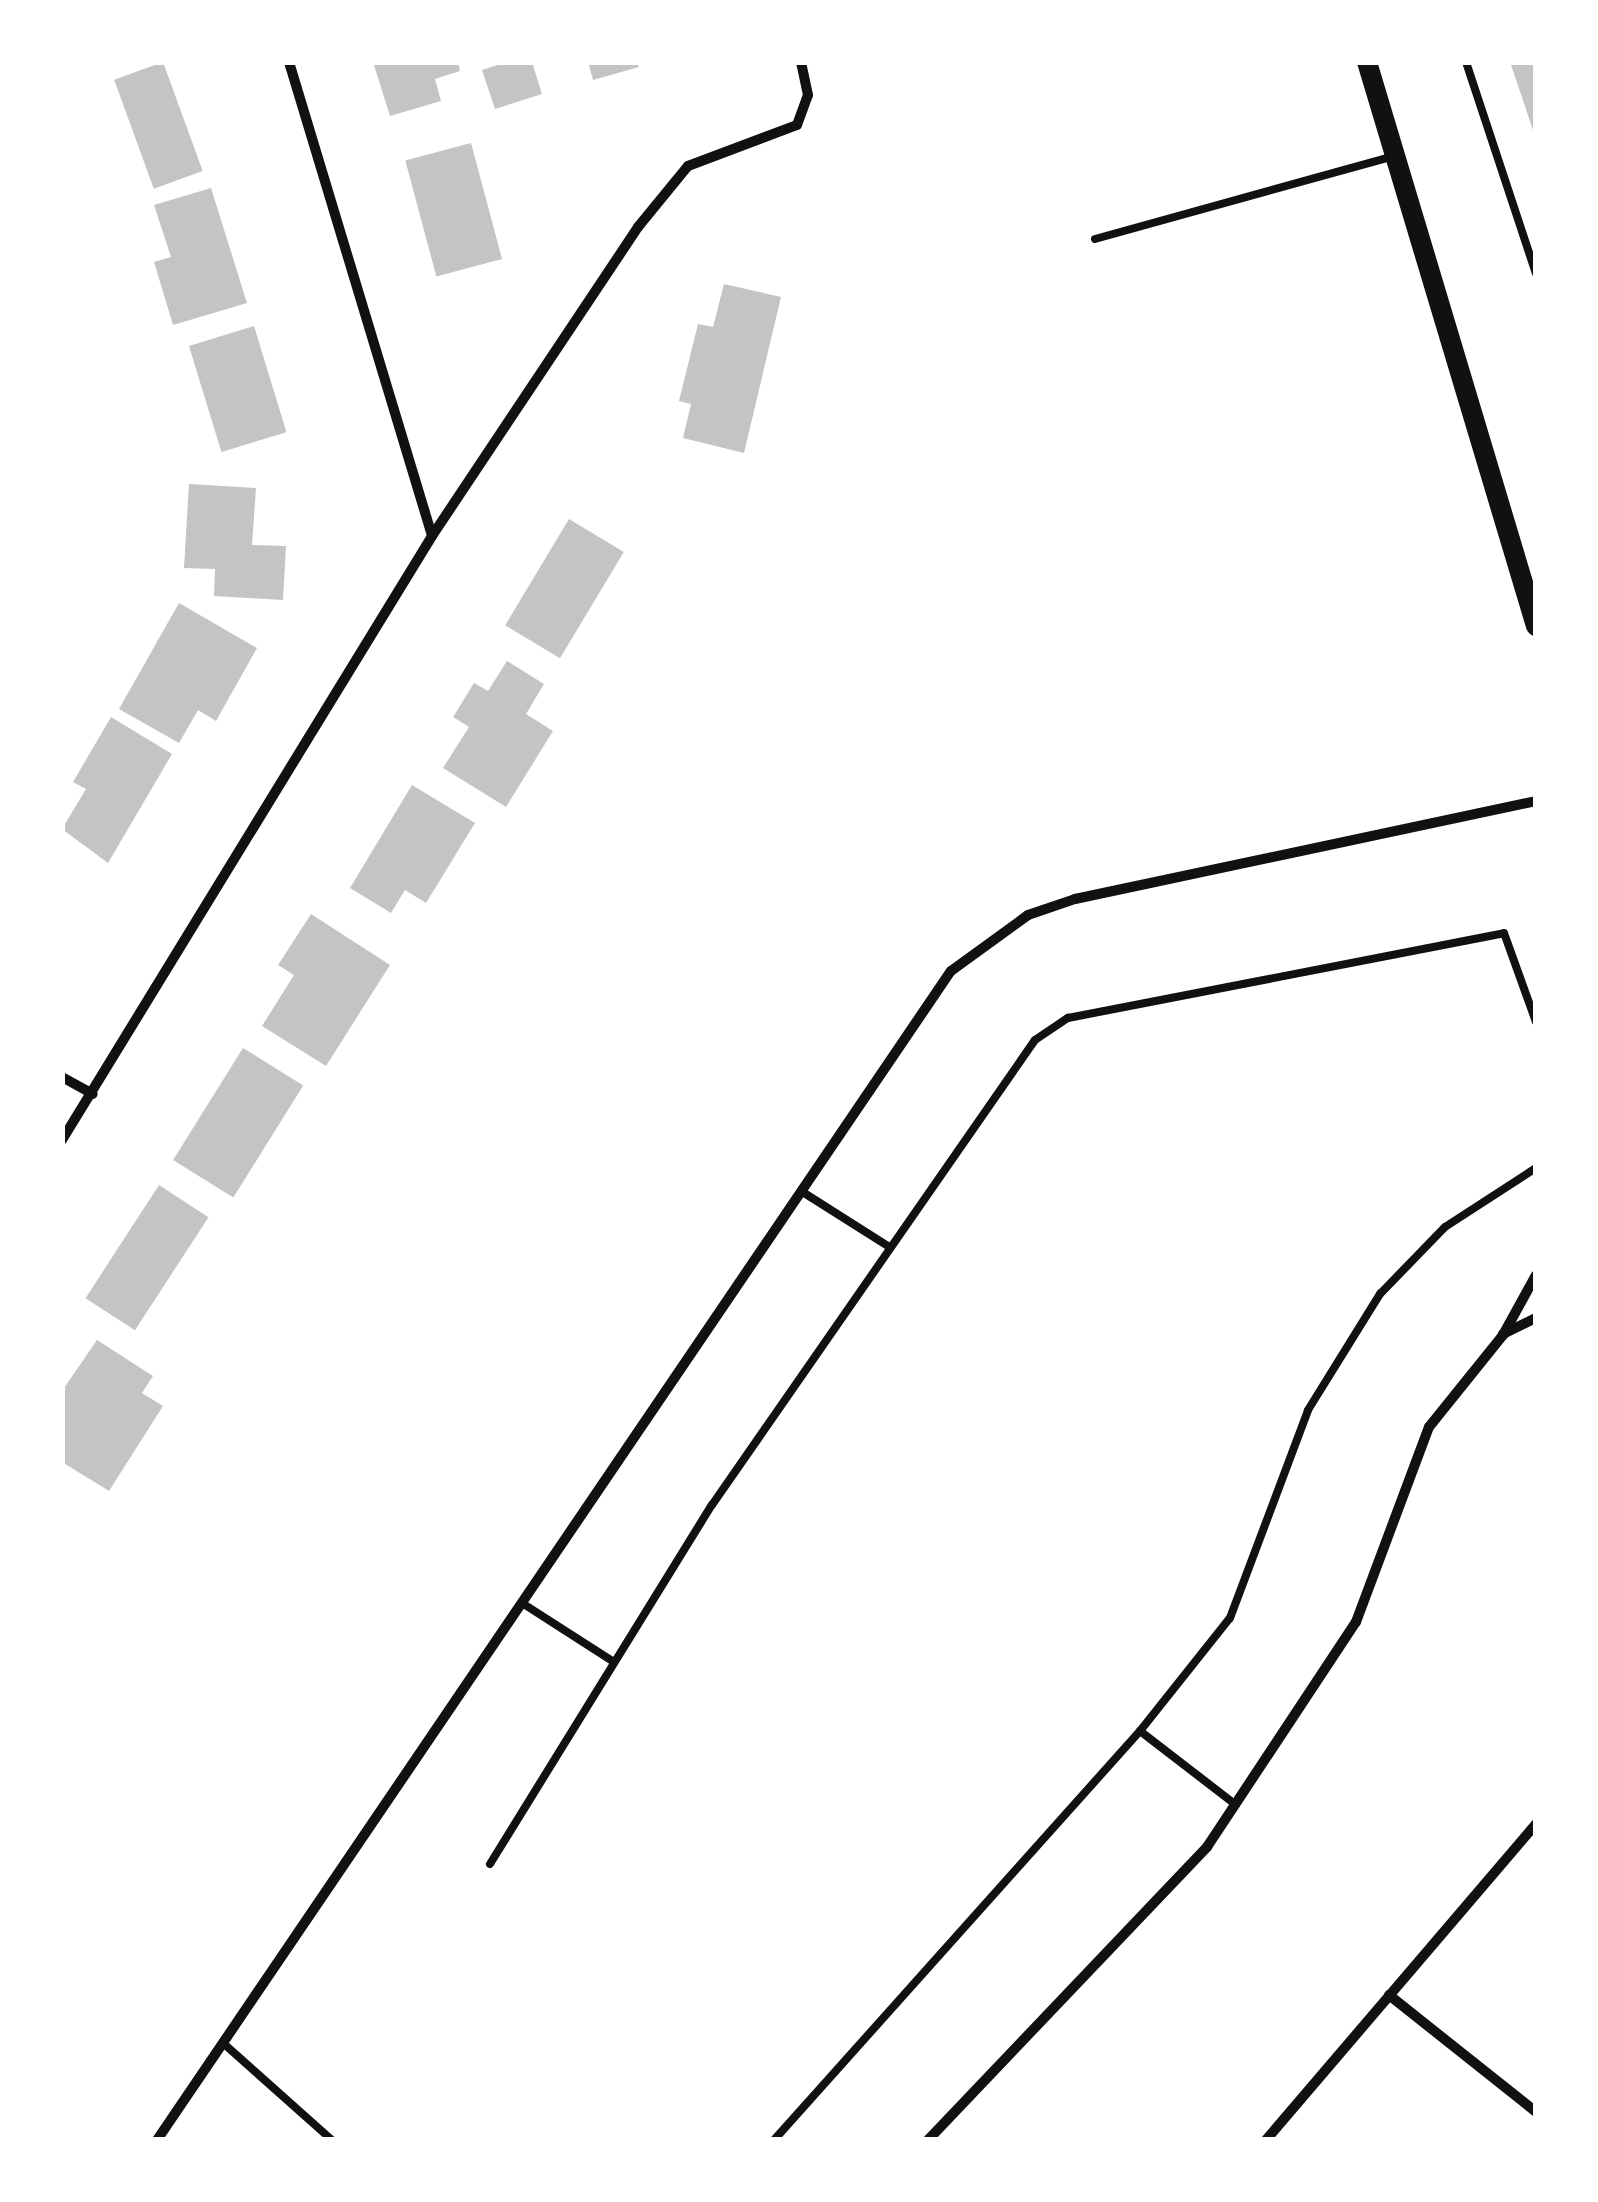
<!DOCTYPE html>
<style>
body{margin:0}
#map{position:relative;width:1598px;height:2202px;overflow:hidden;background:#fff;font-family:Quicksand,sans-serif}
div>[style]{position:absolute}
.building>*{inset:0;background:#c4c4c4;transform-origin:0 0}
.service>*{height:8px;margin:-4px;padding:0 4px;transform-origin:4px;border-radius:4px;background:#111}
.minor>*{height:10px;margin:-5px;padding:0 5px;transform-origin:5px;border-radius:5px;background:#111}
.secondary>*{height:20px;margin:-10px;padding:0 10px;transform-origin:10px;border-radius:10px;background:#111}
span{translate:-50% -50%;white-space:nowrap;text-align:center;line-height:1.15;-webkit-text-stroke:8px #fff;paint-order:stroke}
.frame{position:absolute;inset:0;border:65px solid #fff;pointer-events:none}
</style>
<div id="map">
<div class="building">
<i style="left:163px;top:62px;width:116px;height:52px;rotate:70deg"></i>
<i style="clip-path:polygon(373px 62px,458px 62px,460px 71px,435px 79px,441px 101px,390px 116px)"></i>
<i style="clip-path:polygon(507px 62px,532px 62px,542px 94px,495px 109px,482px 70px)"></i>
<i style="clip-path:polygon(588px 62px,637px 62px,639px 67px,593px 80px)"></i>
<i style="clip-path:polygon(1510px 62px,1536px 62px,1536px 136px,1535px 136px)"></i>
<i style="left:471px;top:143px;width:120px;height:68px;rotate:75deg"></i>
<i style="clip-path:polygon(211px 188px,247px 303px,173px 325px,154px 262px,171px 257px,154px 205px)"></i>
<i style="clip-path:polygon(724px 284px,781px 297px,744px 453px,683px 438px,691px 404px,679px 401px,698px 324px,713px 327px)"></i>
<i style="left:254px;top:326px;width:111px;height:68px;rotate:73deg"></i>
<i style="clip-path:polygon(189px 484px,256px 488px,252px 545px,286px 546px,283px 600px,214px 596px,215px 569px,184px 568px)"></i>
<i style="left:569px;top:519px;width:64px;height:124px;rotate:31deg"></i>
<i style="clip-path:polygon(179px 603px,257px 648px,216px 721px,198px 710px,179px 743px,119px 709px)"></i>
<i style="clip-path:polygon(507px 661px,544px 684px,526px 714px,553px 731px,506px 807px,443px 768px,469px 727px,453px 717px,474px 683px,488px 691px)"></i>
<i style="clip-path:polygon(111px 717px,172px 754px,108px 863px,62px 829px,86px 789px,73px 782px)"></i>
<i style="clip-path:polygon(412px 785px,475px 823px,426px 903px,405px 890px,391px 913px,350px 888px)"></i>
<i style="clip-path:polygon(311px 914px,390px 965px,326px 1066px,262px 1026px,294px 975px,278px 965px)"></i>
<i style="left:243px;top:1048px;width:71px;height:132px;rotate:32deg"></i>
<i style="left:159px;top:1185px;width:59px;height:135px;rotate:33deg"></i>
<i style="clip-path:polygon(97px 1340px,153px 1376px,142px 1393px,163px 1406px,109px 1491px,62px 1462px,62px 1391px)"></i>
</div>
<div class="service">
<i style="left:1466px;top:62px;width:223px;rotate:71.7deg"></i>
<i style="left:1095px;top:239px;width:311px;rotate:-15.5deg"></i>
<i style="left:801px;top:1191px;width:103px;rotate:32.3deg"></i>
<i style="left:522px;top:1603px;width:109px;rotate:32.7deg"></i>
<i style="left:1140px;top:1731px;width:144px;rotate:-51.5deg"></i>
<i style="left:1230px;top:1618px;width:222px;rotate:-69.4deg"></i>
<i style="left:1308px;top:1410px;width:137px;rotate:-58.2deg"></i>
<i style="left:1380px;top:1294px;width:93px;rotate:-45.9deg"></i>
<i style="left:1445px;top:1227px;width:108px;rotate:-33deg"></i>
<i style="left:490px;top:1864px;width:422px;rotate:-58.3deg"></i>
<i style="left:712px;top:1505px;width:566px;rotate:-55.22deg"></i>
<i style="left:1035px;top:1040px;width:40px;rotate:-34deg"></i>
<i style="left:1068px;top:1018px;width:444px;rotate:-11deg"></i>
<i style="left:1504px;top:933px;width:95px;rotate:70.2deg"></i>
<i style="left:223px;top:2043px;width:146px;rotate:41.7deg"></i>
<i style="left:774px;top:2140px;width:549px;rotate:-48.18deg"></i>
<i style="left:1140px;top:1731px;width:121px;rotate:37.6deg"></i>
</div>
<div class="minor">
<i style="left:289px;top:62px;width:495px;rotate:73.2deg"></i>
<i style="left:62px;top:1077px;width:35px;rotate:29deg"></i>
<i style="left:62px;top:1140px;width:708px;rotate:-58.51deg"></i>
<i style="left:432px;top:536px;width:371px;rotate:-56.3deg"></i>
<i style="left:638px;top:227px;width:79px;rotate:-50.7deg"></i>
<i style="left:688px;top:166px;width:116px;rotate:-20.6deg"></i>
<i style="left:797px;top:125px;width:32px;rotate:-70deg"></i>
<i style="left:808px;top:95px;width:34px;rotate:-102deg"></i>
<i style="left:1503px;top:1334px;width:37px;rotate:-26deg"></i>
<i style="left:1389px;top:1995px;width:188px;rotate:38.5deg"></i>
<i style="left:157px;top:2140px;width:1413px;rotate:-55.82deg"></i>
<i style="left:951px;top:971px;width:95px;rotate:-36deg"></i>
<i style="left:1028px;top:915px;width:50px;rotate:-18.8deg"></i>
<i style="left:1075px;top:899px;width:471px;rotate:-12deg"></i>
<i style="left:928px;top:2140px;width:405px;rotate:-46.4deg"></i>
<i style="left:1207px;top:1847px;width:270px;rotate:-56.5deg"></i>
<i style="left:1356px;top:1622px;width:208px;rotate:-69.5deg"></i>
<i style="left:1429px;top:1427px;width:118px;rotate:-51.2deg"></i>
<i style="left:1503px;top:1335px;width:68px;rotate:-61.2deg"></i>
<i style="left:1266px;top:2140px;width:416px;rotate:-49.5deg"></i>
</div>
<div class="secondary">
<i style="left:1367px;top:62px;width:589px;rotate:73.32deg"></i>
</div>
<div class="frame"></div>
</div>
